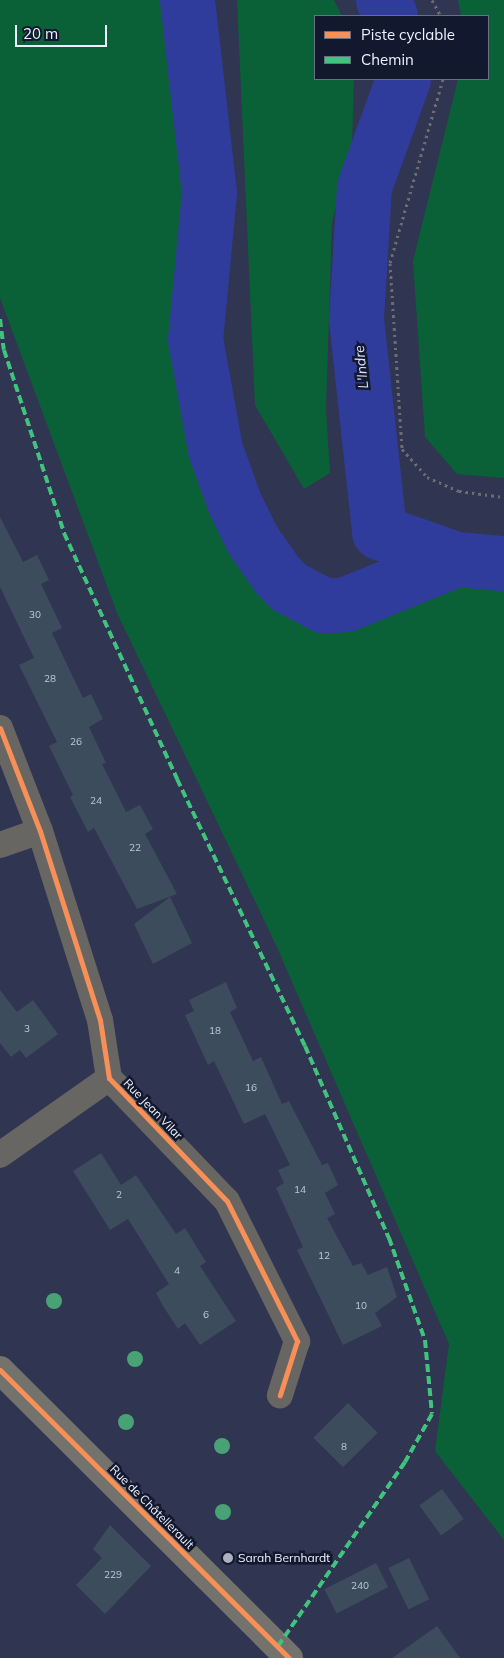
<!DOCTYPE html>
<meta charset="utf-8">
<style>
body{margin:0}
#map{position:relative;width:504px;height:1658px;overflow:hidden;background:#303551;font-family:Mulish,sans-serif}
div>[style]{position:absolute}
.green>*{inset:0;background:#0a6137}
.river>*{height:55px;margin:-27.5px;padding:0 27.5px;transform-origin:27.5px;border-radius:27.5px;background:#303c9b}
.building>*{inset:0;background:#3c4c5c;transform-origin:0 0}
.path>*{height:3px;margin-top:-1.5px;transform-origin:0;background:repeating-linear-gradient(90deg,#6d6d70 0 2.5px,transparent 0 6.5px)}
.minor>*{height:26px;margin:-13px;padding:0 13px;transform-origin:13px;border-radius:13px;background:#686663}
.secondary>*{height:28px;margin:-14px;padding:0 14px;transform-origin:14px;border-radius:14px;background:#74726c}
.quiet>*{height:4px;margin-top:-2px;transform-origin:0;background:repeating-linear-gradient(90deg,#40c37c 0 8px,transparent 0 12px)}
.cycleway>*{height:5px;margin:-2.5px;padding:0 2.5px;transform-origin:2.5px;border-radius:2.5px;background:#f78f57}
.trees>*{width:16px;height:16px;margin:-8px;border-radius:50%;background:#49a176}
.dots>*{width:14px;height:14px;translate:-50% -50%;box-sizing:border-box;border:2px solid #12182e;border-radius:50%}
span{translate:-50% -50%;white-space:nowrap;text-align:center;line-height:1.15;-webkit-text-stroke:5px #12182e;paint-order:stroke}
.number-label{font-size:10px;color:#c1c8d6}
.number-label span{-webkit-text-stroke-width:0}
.street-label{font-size:12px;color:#edf1fe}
.poi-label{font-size:12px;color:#edf1fe}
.left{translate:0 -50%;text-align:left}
.water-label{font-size:14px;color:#dbe3fe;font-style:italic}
.legend{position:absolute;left:314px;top:15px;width:175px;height:65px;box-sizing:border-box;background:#12182e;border:1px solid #6a6f81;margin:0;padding:6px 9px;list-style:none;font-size:15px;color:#edf1fe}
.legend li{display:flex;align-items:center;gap:10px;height:25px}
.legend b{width:25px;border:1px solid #6a6f81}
.scale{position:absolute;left:15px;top:25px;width:92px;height:22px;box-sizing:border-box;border:2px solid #edf1fe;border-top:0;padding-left:6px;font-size:15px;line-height:18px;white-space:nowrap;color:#edf1fe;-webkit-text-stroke:4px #12182e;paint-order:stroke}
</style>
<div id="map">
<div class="green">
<i style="clip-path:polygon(0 0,171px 0,177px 115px,190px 232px,185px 390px,207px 473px,229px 537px,291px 615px,334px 620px,418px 590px,471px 575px,504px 585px,504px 1540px,435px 1451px,449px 1344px,276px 945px,117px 613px,0 298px)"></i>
<i style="clip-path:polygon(237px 0,334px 0,342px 16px,315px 16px,315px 79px,354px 79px,352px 146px,332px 222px,326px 410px,330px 473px,304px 489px,255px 405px)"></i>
<i style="clip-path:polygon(458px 0,504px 0,504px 478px,457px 474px,425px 437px,413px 261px,458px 79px,488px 79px,488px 16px,461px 16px)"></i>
</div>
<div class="river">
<i style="left:187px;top:0;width:193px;rotate:83.5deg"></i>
<i style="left:209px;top:192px;width:148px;rotate:95.4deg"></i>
<i style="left:195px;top:339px;width:112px;rotate:79.7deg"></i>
<i style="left:215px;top:449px;width:56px;rotate:70.3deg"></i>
<i style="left:234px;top:502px;width:41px;rotate:64.1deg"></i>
<i style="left:252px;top:539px;width:44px;rotate:55.2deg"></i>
<i style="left:277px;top:575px;width:17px;rotate:45deg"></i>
<i style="left:289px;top:587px;width:41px;rotate:27.8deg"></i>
<i style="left:325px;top:606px;width:21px;rotate:-5deg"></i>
<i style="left:346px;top:604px;width:119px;rotate:-22.2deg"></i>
<i style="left:383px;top:0;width:17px;rotate:66deg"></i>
<i style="left:403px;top:79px;width:115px;rotate:109.9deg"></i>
<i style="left:364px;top:187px;width:132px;rotate:93.5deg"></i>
<i style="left:356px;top:319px;width:214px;rotate:83.8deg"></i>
<i style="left:379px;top:532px;width:82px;rotate:19.3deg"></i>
<i style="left:456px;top:559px;width:48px;rotate:4.8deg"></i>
</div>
<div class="building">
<i style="clip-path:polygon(0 517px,23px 562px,37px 555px,49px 580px,41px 584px,62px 628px,52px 633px,83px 698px,91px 694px,103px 719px,89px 727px,106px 763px,102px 764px,126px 812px,140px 805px,153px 829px,145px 834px,177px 894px,137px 909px,94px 828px,88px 832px,70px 797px,73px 795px,49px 746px,57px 742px,19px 665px,34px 658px,0 587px)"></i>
<i style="clip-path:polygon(170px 897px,192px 943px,153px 964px,134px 924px)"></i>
<i style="clip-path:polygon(226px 982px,237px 1008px,230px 1012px,253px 1061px,261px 1057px,282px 1104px,289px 1101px,322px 1165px,328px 1163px,338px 1185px,325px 1193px,335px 1214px,327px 1218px,353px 1266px,361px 1263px,368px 1275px,387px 1267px,397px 1297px,375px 1313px,382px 1326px,343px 1345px,297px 1250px,303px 1247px,276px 1188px,284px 1183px,278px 1170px,290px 1165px,265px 1114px,244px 1124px,214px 1061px,208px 1065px,185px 1015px,194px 1011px,189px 1000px)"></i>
<i style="clip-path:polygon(0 990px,17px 1012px,33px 1000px,58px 1034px,26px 1058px,20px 1050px,11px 1057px,0 1043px)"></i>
<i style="clip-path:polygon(101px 1153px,121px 1185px,136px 1175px,176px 1234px,185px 1228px,206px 1262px,200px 1266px,236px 1321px,200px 1345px,185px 1323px,178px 1329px,163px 1306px,156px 1293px,169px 1284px,128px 1219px,110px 1230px,73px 1171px)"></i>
<i style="left:348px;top:1403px;width:42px;height:49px;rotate:45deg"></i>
<i style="left:442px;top:1489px;width:37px;height:28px;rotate:54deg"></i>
<i style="clip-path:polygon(110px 1525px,151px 1566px,105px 1614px,76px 1585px,102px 1558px,93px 1549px)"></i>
<i style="left:409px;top:1558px;width:46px;height:23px;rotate:64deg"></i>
<i style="left:376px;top:1563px;width:27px;height:58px;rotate:63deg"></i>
<i style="clip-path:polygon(437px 1626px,460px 1658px,392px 1658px)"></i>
</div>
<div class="path">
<i style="left:432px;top:0;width:18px;rotate:61deg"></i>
<i style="left:443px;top:79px;width:191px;rotate:106.1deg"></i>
<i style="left:390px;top:263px;width:186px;rotate:86.3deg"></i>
<i style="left:402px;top:449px;width:38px;rotate:48deg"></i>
<i style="left:427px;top:477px;width:35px;rotate:24deg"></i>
<i style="left:459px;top:491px;width:45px;rotate:7.6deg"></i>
</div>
<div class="minor">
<i style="left:0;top:728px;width:110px;rotate:68.8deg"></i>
<i style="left:40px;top:831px;width:198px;rotate:72.4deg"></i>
<i style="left:100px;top:1020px;width:59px;rotate:81.2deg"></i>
<i style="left:109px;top:1078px;width:170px;rotate:46.2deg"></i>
<i style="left:227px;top:1201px;width:157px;rotate:63.4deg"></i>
<i style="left:297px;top:1341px;width:57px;rotate:107.5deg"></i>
<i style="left:0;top:845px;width:42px;rotate:-19.3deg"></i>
<i style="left:0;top:1155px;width:133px;rotate:-35.2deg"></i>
</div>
<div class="secondary">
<i style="left:0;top:1370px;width:408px;rotate:44.9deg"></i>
</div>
<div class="quiet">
<i style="left:0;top:319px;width:31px;rotate:83deg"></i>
<i style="left:4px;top:350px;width:193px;rotate:71.8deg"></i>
<i style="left:64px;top:533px;width:271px;rotate:65.3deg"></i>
<i style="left:177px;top:779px;width:296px;rotate:64.4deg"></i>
<i style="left:305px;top:1046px;width:210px;rotate:66.4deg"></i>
<i style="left:389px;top:1238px;width:108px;rotate:70.6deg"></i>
<i style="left:425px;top:1340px;width:74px;rotate:84.6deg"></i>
<i style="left:432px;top:1414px;width:55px;rotate:119.4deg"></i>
<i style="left:405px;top:1462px;width:224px;rotate:124.6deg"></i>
</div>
<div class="cycleway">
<i style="left:0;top:728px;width:110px;rotate:68.8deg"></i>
<i style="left:40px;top:831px;width:198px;rotate:72.4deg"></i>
<i style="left:100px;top:1020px;width:59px;rotate:81.2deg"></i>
<i style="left:109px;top:1078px;width:170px;rotate:46.2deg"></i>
<i style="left:227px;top:1201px;width:157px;rotate:63.4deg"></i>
<i style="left:297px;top:1341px;width:57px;rotate:107.5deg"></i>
<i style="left:0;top:1370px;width:408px;rotate:44.9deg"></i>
</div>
<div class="trees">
<i style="left:54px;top:1301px"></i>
<i style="left:135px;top:1359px"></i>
<i style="left:126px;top:1422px"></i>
<i style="left:222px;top:1446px"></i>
<i style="left:223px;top:1512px"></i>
</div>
<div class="dots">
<i style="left:228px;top:1558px;background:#abafc1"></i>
</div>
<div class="number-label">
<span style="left:35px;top:615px">30</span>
<span style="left:50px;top:679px">28</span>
<span style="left:76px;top:742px">26</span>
<span style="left:96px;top:801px">24</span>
<span style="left:135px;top:848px">22</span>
<span style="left:27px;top:1029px">3</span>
<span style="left:215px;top:1031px">18</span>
<span style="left:251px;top:1088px">16</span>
<span style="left:300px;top:1190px">14</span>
<span style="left:119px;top:1195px">2</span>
<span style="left:324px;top:1256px">12</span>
<span style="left:177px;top:1271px">4</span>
<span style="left:361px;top:1306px">10</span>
<span style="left:206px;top:1315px">6</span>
<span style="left:344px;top:1447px">8</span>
<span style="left:113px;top:1575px">229</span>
<span style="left:360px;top:1586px">240</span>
</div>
<div class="street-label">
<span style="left:153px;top:1109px;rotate:46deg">Rue Jean Vilar</span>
<span style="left:152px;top:1507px;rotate:45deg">Rue de Châtellerault</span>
</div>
<div class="poi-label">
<span class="left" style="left:238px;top:1558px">Sarah Bernhardt</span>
</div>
<div class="water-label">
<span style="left:361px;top:367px;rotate:-96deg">L'Indre</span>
</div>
<ul class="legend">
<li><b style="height:6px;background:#f78f57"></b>Piste cyclable</li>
<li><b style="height:6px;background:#40c37c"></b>Chemin</li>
</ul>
<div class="scale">20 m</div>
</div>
